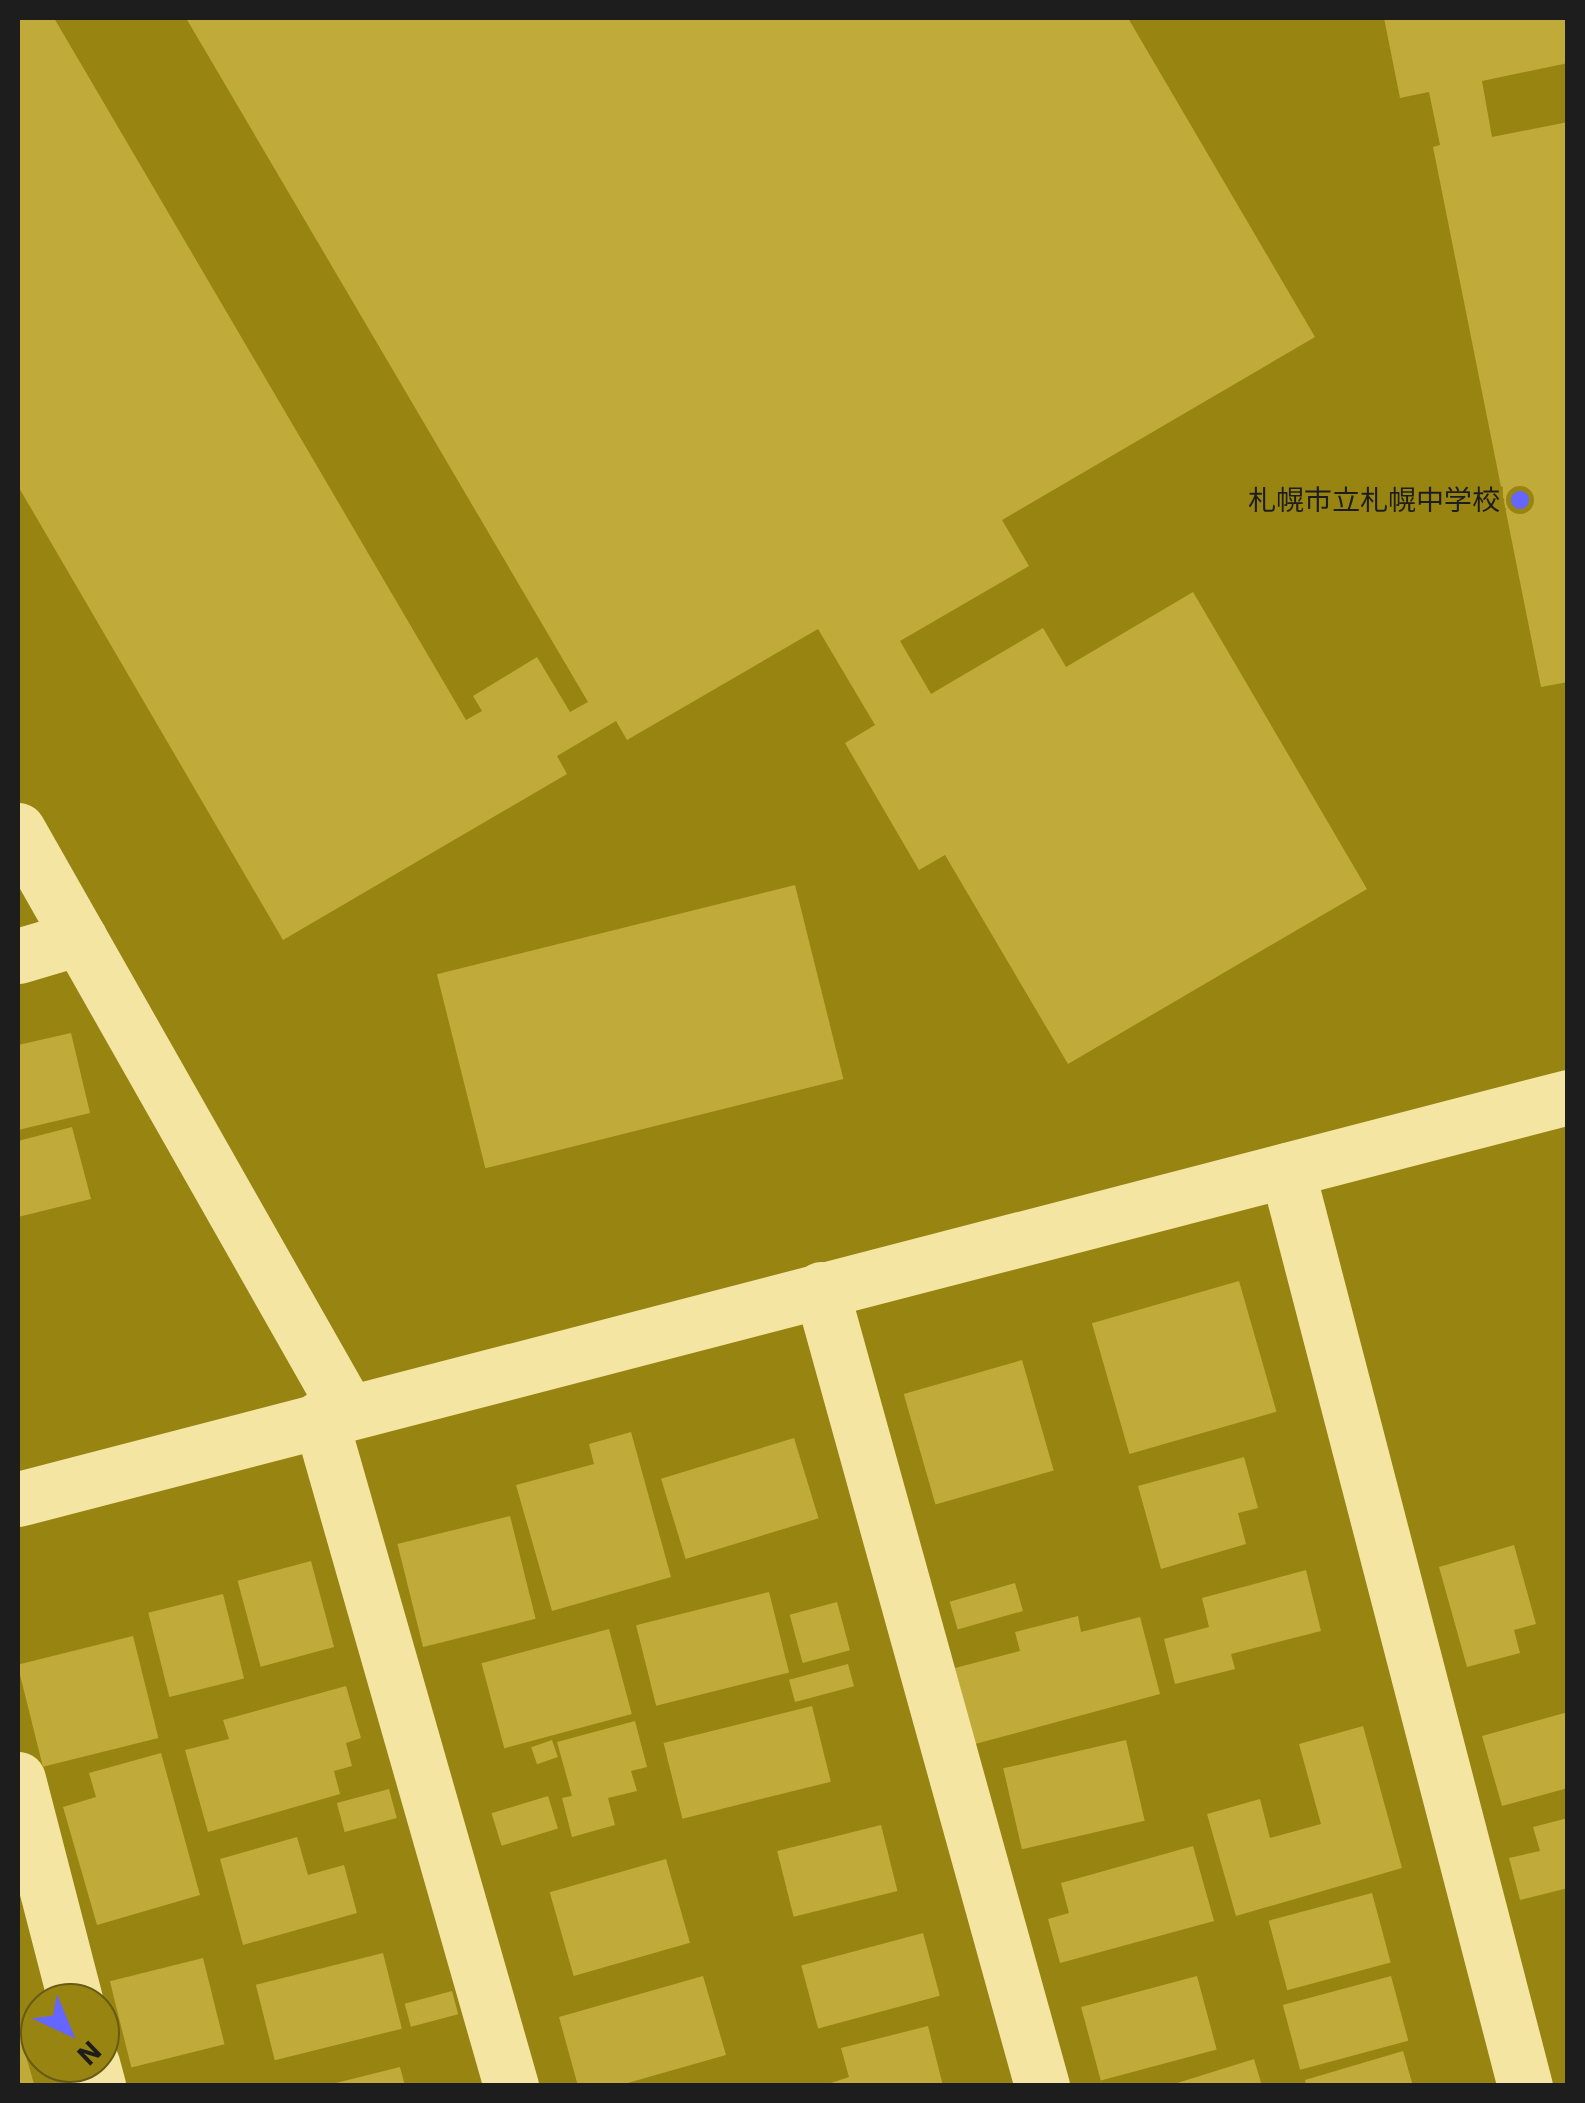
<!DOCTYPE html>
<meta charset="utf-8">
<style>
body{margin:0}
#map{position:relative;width:1585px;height:2103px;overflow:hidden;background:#988411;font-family:"IBM Plex Sans","Noto Sans JP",sans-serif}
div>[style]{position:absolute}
.building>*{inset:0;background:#c0ab3a;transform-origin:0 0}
.minor>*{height:55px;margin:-27.5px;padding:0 27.5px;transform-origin:27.5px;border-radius:27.5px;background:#f4e6a2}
.dots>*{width:28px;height:28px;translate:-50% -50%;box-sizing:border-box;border:5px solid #988411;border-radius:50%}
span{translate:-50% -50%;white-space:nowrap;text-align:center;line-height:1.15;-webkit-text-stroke:8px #988411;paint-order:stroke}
.poi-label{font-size:28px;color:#1d1d1d}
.right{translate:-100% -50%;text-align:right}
.frame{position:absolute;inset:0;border:20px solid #1d1d1d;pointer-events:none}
.north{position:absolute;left:20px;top:1983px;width:100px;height:100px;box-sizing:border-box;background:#988411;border:2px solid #675b16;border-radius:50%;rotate:136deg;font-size:28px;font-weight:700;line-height:40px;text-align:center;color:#1d1d1d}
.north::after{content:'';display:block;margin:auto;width:35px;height:45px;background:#6565ff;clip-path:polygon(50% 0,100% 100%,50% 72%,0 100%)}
</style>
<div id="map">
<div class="building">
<i style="clip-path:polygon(18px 18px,54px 18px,466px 720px,482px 711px,473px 696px,537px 657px,570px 712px,588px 702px,186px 18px,1128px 18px,1315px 337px,1002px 520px,1029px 566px,900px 641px,931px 694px,1043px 628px,1066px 667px,1193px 592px,1367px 889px,1068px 1064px,945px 855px,919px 870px,845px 743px,875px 725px,818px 629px,627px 740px,616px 721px,557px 756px,567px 774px,283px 940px,18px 486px)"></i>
<i style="clip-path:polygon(1384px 18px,1568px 18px,1568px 63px,1482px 81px,1492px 137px,1568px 122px,1568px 682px,1541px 687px,1433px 147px,1440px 145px,1429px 92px,1400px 98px)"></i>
<i style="left:795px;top:885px;width:200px;height:369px;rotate:76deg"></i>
<i style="clip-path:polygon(71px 1033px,90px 1113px,18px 1130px,18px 1045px)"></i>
<i style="clip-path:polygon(72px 1127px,91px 1199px,18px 1217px,18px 1141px)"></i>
<i style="left:1239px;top:1281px;width:136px;height:153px;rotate:74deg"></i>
<i style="left:1022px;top:1360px;width:115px;height:123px;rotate:74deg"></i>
<i style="clip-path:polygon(631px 1432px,671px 1577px,552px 1611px,516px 1485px,594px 1464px,589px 1444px)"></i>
<i style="left:794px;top:1438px;width:84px;height:139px;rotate:73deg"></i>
<i style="clip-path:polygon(1244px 1457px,1258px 1508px,1238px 1513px,1246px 1544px,1161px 1569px,1138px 1486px)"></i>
<i style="left:510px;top:1516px;width:106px;height:116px;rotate:76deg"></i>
<i style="clip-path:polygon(1514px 1545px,1536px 1624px,1514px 1630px,1520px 1653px,1467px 1667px,1439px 1567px)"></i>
<i style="left:311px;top:1561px;width:89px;height:76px;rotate:75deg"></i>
<i style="clip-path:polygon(1306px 1570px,1321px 1631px,1231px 1654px,1235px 1669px,1175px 1684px,1164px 1639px,1209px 1627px,1202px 1598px)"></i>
<i style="left:1015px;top:1583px;width:29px;height:68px;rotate:74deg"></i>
<i style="left:769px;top:1592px;width:83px;height:137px;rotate:76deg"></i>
<i style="left:223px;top:1594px;width:87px;height:77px;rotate:76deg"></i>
<i style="left:837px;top:1602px;width:50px;height:49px;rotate:75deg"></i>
<i style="clip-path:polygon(1078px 1616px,1081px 1632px,1140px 1617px,1160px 1694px,975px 1744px,955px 1668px,1020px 1651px,1015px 1632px)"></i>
<i style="left:609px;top:1629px;width:88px;height:132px;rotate:75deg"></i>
<i style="left:133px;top:1636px;width:105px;height:119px;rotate:76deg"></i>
<i style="left:848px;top:1664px;width:23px;height:61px;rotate:75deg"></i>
<i style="clip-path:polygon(346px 1686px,361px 1738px,346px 1743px,352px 1766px,334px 1771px,340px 1794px,208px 1832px,185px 1750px,229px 1739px,223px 1720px)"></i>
<i style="left:812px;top:1706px;width:78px;height:153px;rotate:76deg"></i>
<i style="clip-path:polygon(1568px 1712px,1568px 1788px,1502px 1806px,1482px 1736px)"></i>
<i style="clip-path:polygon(635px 1721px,647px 1767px,631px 1771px,637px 1791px,608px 1798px,615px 1825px,572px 1837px,562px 1798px,572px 1796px,557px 1742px)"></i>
<i style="clip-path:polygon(1363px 1726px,1402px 1868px,1236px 1916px,1207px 1814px,1260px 1799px,1270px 1838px,1321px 1824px,1299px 1744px)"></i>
<i style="left:552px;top:1740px;width:18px;height:22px;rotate:71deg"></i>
<i style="left:1126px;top:1740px;width:83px;height:126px;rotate:77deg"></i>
<i style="clip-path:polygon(161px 1753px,200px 1895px,97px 1925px,63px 1807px,96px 1797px,89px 1773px)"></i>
<i style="left:389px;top:1789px;width:30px;height:54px;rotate:75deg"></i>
<i style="left:548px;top:1796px;width:34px;height:59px;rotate:73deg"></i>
<i style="clip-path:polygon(1568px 1818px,1568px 1888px,1520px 1900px,1509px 1858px,1540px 1851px,1533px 1827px)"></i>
<i style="left:881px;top:1825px;width:68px;height:107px;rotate:76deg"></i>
<i style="clip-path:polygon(297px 1837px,308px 1875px,344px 1865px,357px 1913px,243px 1945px,220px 1859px)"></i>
<i style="clip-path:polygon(1193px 1846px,1214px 1921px,1060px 1963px,1048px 1919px,1069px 1913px,1061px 1883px)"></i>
<i style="left:666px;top:1859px;width:87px;height:121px;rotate:74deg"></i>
<i style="left:1372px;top:1893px;width:72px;height:107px;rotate:75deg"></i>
<i style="left:923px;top:1933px;width:65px;height:126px;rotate:75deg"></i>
<i style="left:383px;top:1953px;width:78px;height:131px;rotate:76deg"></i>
<i style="left:203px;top:1958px;width:89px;height:96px;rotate:76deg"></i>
<i style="clip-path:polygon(703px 1976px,726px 2055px,617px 2086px,578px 2086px,559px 2017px)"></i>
<i style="left:1197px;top:1976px;width:76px;height:120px;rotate:75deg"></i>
<i style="left:1391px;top:1976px;width:67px;height:112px;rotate:75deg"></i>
<i style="left:452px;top:1991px;width:24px;height:49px;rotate:75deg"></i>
<i style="clip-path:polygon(928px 2026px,943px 2086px,822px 2086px,849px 2077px,841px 2048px)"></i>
<i style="clip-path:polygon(18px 2028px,34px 2084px,29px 2086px,18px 2086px)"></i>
<i style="clip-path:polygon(1403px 2051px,1413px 2086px,1306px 2086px,1305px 2080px)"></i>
<i style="clip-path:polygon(1254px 2059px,1262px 2086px,1171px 2086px,1171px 2085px)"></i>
<i style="clip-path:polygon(400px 2067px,405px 2086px,332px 2086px,332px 2084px)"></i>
</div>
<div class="minor">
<i style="left:18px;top:830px;width:667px;rotate:60.44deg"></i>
<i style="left:18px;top:956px;width:64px;rotate:-16.4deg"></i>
<i style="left:1287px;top:1170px;width:946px;rotate:75.44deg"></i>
<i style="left:821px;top:1289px;width:827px;rotate:74.5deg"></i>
<i style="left:320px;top:1418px;width:695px;rotate:74.04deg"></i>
<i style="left:18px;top:1499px;width:1601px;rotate:-14.54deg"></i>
<i style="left:18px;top:1779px;width:231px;rotate:75.5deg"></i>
<i style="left:92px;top:2063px;width:24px;rotate:75deg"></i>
</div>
<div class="dots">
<i style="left:1520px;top:500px;background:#6565ff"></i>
</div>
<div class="poi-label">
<span class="right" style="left:1500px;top:500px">札幌市立札幌中学校</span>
</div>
<div class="frame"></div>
<div class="north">N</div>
</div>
